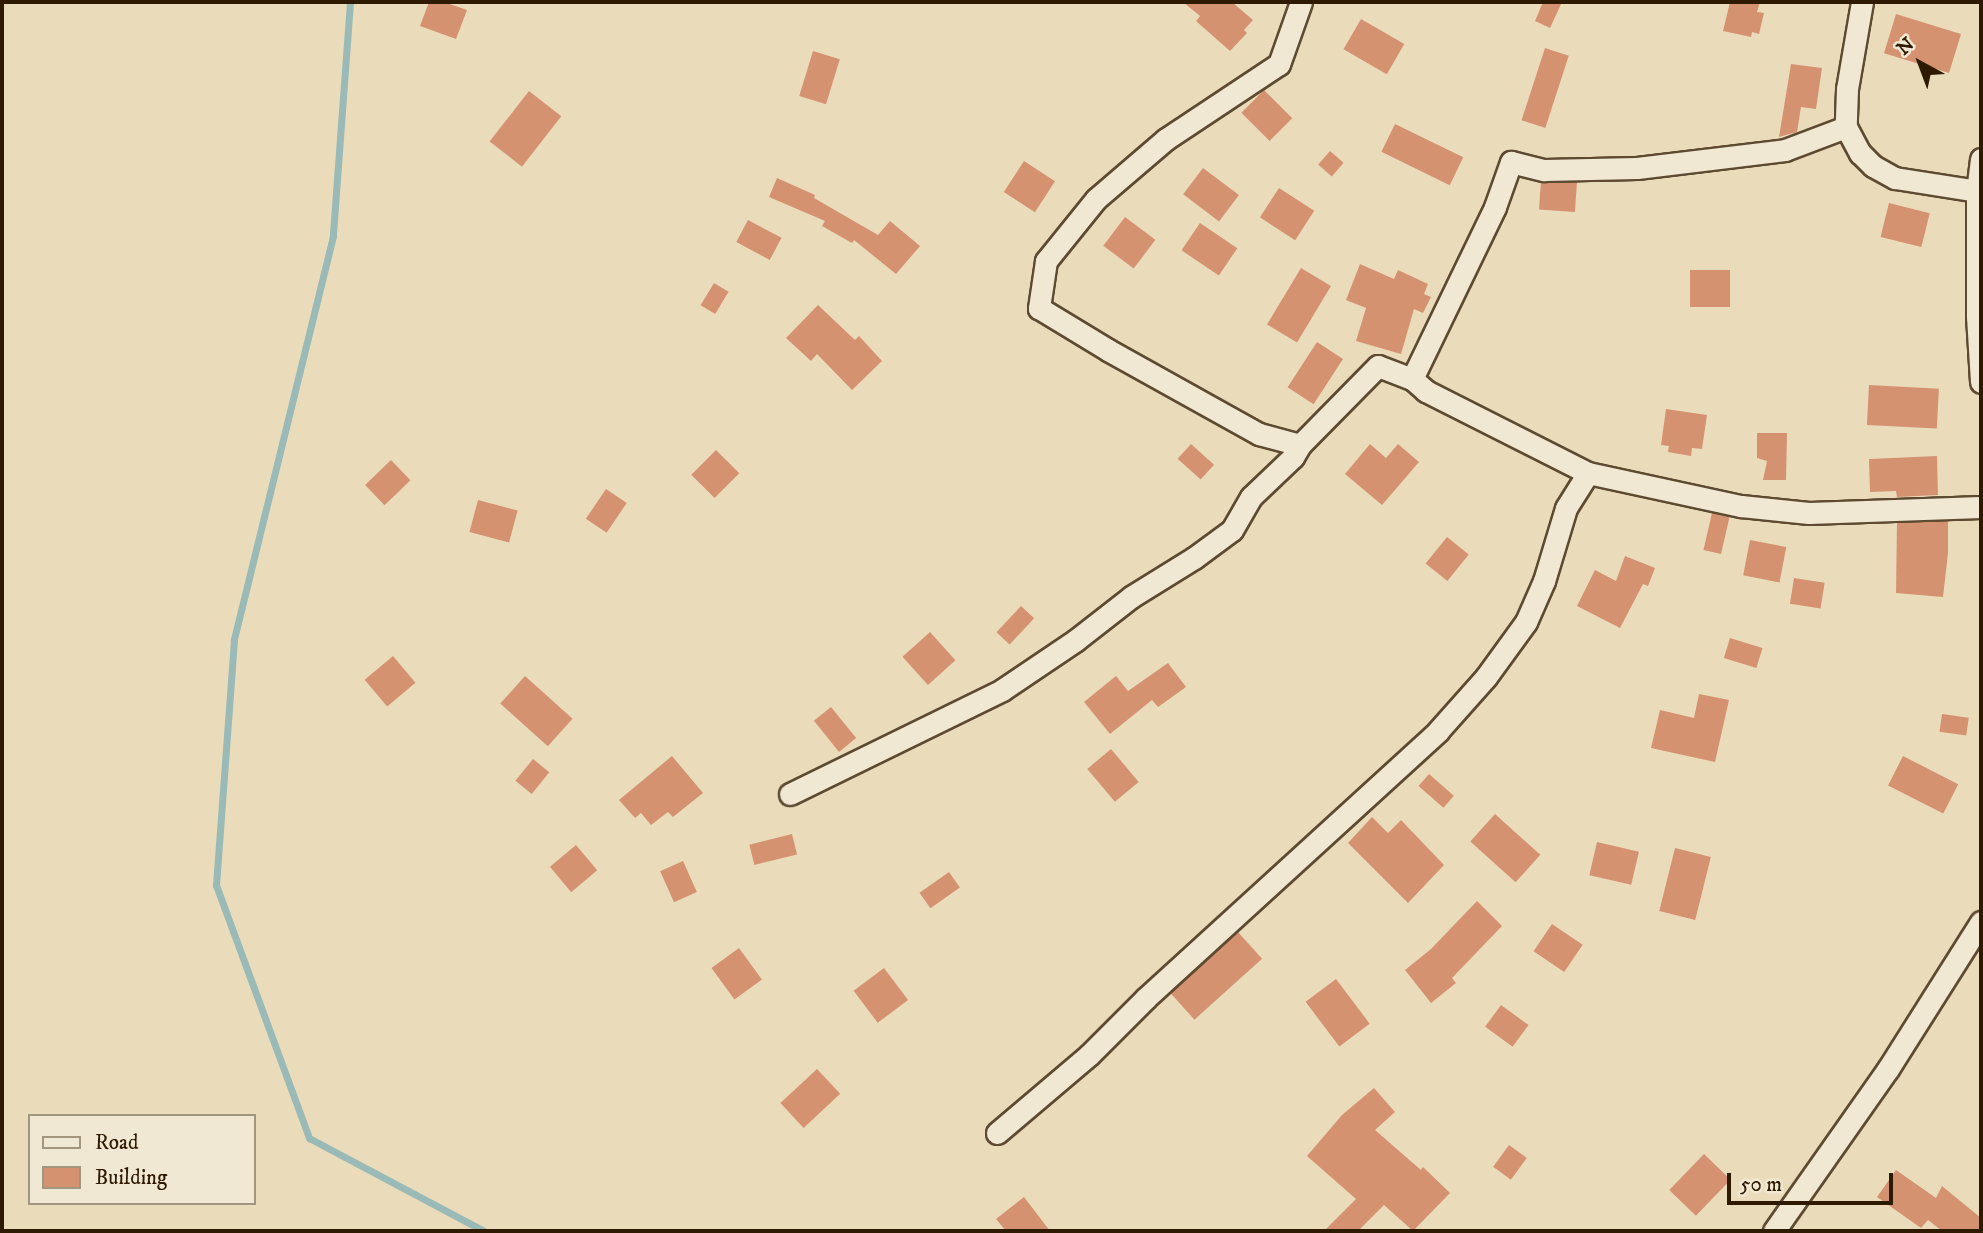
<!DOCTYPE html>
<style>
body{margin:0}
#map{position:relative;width:1983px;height:1233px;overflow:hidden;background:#eadcbb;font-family:"IM FELL DW Pica",serif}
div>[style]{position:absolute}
.stream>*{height:7px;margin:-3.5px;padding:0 3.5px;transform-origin:3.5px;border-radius:3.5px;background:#99bab6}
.building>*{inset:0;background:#d59271;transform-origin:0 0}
.roads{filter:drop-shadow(2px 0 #5d4a30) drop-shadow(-2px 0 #5d4a30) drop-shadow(0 2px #5d4a30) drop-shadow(0 -2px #5d4a30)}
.street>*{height:21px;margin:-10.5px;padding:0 10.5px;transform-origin:10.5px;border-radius:10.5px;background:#f1e8d3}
span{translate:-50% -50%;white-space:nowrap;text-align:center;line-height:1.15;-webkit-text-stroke:7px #f1e8d3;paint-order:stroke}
.frame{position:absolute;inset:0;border:4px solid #2e1a01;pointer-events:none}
.legend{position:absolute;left:28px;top:1114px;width:228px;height:91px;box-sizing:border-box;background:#f1e8d3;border:2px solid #a3967f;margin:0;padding:9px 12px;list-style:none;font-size:21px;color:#2e1a01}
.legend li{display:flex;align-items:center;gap:14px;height:35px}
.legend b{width:35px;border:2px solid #a3967f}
.north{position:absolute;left:1885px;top:28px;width:70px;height:70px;-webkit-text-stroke:5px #f1e8d3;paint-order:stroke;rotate:319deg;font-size:19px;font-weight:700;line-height:28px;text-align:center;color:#2e1a01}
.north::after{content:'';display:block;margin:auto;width:24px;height:32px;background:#2e1a01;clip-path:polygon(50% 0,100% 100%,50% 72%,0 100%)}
.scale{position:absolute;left:1727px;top:1173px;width:166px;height:32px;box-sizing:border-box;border:4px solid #2e1a01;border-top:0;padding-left:9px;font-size:21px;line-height:24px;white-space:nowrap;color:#2e1a01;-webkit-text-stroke:5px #f1e8d3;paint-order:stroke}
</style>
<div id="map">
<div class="stream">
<i style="left:350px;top:2px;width:235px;rotate:94.2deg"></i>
<i style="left:333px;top:236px;width:416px;rotate:103.8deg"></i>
<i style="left:234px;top:640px;width:246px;rotate:94.2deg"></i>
<i style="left:216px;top:885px;width:270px;rotate:69.8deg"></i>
<i style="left:309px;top:1138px;width:198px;rotate:28deg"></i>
</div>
<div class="building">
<i style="clip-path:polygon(429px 2px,444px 2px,467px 10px,456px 39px,420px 26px)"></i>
<i style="clip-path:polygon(1183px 2px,1232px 2px,1253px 20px,1244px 30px,1247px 33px,1230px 51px,1196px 21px,1200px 16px)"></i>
<i style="clip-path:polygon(1543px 2px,1562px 2px,1550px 28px,1535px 21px)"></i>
<i style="clip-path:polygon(1730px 2px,1760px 2px,1757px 12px,1764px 13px,1759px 34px,1752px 32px,1751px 37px,1723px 31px)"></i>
<i style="left:1896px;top:14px;width:68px;height:41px;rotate:17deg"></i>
<i style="left:1361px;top:19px;width:50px;height:35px;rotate:30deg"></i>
<i style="left:1545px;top:48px;width:25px;height:76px;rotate:18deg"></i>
<i style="left:813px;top:51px;width:28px;height:47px;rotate:17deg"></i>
<i style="clip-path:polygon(1791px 64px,1822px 68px,1816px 109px,1801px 107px,1797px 132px,1779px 137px)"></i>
<i style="left:1264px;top:90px;width:40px;height:32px;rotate:45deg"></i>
<i style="left:529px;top:91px;width:41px;height:64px;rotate:38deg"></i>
<i style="left:1395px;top:124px;width:76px;height:31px;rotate:26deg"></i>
<i style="left:1330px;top:151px;width:18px;height:18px;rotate:41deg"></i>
<i style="left:1024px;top:161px;width:37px;height:37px;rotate:33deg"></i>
<i style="left:1203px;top:168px;width:45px;height:33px;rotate:37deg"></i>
<i style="clip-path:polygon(777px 178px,815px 195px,814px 198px,878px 235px,890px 221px,920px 246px,896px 274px,854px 240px,852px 243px,822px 226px,825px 221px,769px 197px)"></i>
<i style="left:1577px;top:182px;width:30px;height:36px;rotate:94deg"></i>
<i style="left:1279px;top:188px;width:42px;height:35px;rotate:33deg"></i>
<i style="left:1889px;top:203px;width:42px;height:35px;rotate:14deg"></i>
<i style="left:1125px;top:217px;width:38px;height:36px;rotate:37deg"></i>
<i style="left:748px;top:220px;width:38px;height:25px;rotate:28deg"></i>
<i style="left:1200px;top:223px;width:45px;height:33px;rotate:34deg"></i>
<i style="clip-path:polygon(1360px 264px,1394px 279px,1398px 270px,1428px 284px,1424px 294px,1431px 297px,1423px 313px,1414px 309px,1401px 354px,1356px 341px,1366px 308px,1346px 300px)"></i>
<i style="left:1301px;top:268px;width:35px;height:66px;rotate:31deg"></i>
<i style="left:1690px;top:270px;width:40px;height:37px"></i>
<i style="left:714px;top:283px;width:17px;height:26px;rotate:31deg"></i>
<i style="clip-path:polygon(818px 305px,855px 340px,859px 336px,882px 361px,852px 390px,817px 354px,811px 361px,786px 338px)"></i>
<i style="left:1317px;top:342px;width:31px;height:54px;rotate:33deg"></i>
<i style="left:1869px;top:385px;width:70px;height:40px;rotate:3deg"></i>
<i style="clip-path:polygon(1666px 409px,1707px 415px,1702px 449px,1692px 448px,1691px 456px,1668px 452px,1669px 446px,1661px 445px)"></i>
<i style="clip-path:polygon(1757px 433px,1787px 433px,1786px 480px,1763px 480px,1767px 461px,1757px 458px)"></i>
<i style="left:1191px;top:444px;width:31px;height:20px;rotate:42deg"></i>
<i style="clip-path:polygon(1370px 444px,1386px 458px,1398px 444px,1419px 462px,1382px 505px,1345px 474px)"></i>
<i style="left:716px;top:450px;width:33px;height:35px;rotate:45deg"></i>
<i style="clip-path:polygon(1937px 456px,1938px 495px,1897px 497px,1896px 491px,1870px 492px,1869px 459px)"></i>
<i style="left:391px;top:460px;width:28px;height:36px;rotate:46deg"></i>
<i style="left:606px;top:489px;width:25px;height:36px;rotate:34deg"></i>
<i style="left:478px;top:500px;width:41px;height:33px;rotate:15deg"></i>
<i style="left:1712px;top:513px;width:18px;height:38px;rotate:13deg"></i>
<i style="clip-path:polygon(1948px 521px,1948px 553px,1943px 597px,1896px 593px,1897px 523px)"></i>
<i style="left:1447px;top:537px;width:28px;height:34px;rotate:39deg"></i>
<i style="left:1750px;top:540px;width:37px;height:36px;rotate:11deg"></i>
<i style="clip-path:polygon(1625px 556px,1655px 568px,1648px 586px,1643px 584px,1620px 628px,1577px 606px,1595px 570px,1616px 581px)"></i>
<i style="left:1794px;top:578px;width:31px;height:26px;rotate:9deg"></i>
<i style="left:1021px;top:606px;width:18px;height:36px;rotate:43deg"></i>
<i style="left:930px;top:632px;width:38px;height:37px;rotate:48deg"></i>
<i style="left:1730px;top:638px;width:34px;height:21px;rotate:17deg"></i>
<i style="left:393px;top:656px;width:35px;height:37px;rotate:50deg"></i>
<i style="clip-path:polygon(1168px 663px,1186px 687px,1158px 707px,1152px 700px,1110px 734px,1084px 702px,1116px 676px,1128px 691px)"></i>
<i style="left:525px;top:676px;width:64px;height:37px;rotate:42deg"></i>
<i style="clip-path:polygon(1699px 694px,1729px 700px,1715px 762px,1651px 748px,1660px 710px,1694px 718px)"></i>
<i style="left:831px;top:707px;width:40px;height:22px;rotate:51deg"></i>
<i style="left:1942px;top:714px;width:27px;height:18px;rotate:8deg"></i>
<i style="left:1111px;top:749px;width:43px;height:31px;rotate:50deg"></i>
<i style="clip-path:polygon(672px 756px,703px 793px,673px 817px,668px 812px,651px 825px,641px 813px,635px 818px,619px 800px)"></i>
<i style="left:1903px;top:756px;width:62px;height:33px;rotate:27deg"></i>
<i style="left:533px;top:759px;width:21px;height:28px;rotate:39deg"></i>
<i style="left:1429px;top:774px;width:33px;height:16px;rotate:41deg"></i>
<i style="left:1495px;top:814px;width:61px;height:37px;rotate:42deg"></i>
<i style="clip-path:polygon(1372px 817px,1388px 833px,1401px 820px,1444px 865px,1408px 903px,1348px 843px)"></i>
<i style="left:792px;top:834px;width:21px;height:44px;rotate:76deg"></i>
<i style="left:1597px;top:842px;width:43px;height:34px;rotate:13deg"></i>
<i style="left:576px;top:845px;width:33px;height:34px;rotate:50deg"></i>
<i style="left:1675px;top:848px;width:37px;height:65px;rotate:14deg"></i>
<i style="left:683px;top:861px;width:34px;height:25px;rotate:66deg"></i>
<i style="left:949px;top:872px;width:19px;height:36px;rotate:55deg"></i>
<i style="clip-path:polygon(1477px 901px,1502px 926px,1452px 978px,1456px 983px,1431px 1003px,1405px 970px,1431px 949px)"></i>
<i style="left:1552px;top:924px;width:37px;height:33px;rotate:34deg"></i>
<i style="left:1238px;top:932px;width:36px;height:91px;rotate:48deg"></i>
<i style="left:739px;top:948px;width:39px;height:34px;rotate:54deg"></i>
<i style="left:884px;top:968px;width:40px;height:38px;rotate:53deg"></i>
<i style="left:1336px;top:979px;width:56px;height:38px;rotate:53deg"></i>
<i style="left:1501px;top:1005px;width:34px;height:27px;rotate:36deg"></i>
<i style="left:817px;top:1069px;width:34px;height:50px;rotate:47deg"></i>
<i style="clip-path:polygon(1374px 1088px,1395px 1112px,1375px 1130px,1421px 1170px,1423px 1167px,1450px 1193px,1413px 1231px,1384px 1205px,1358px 1231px,1324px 1231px,1356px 1199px,1307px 1156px,1342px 1115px)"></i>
<i style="left:1509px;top:1145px;width:22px;height:27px;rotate:36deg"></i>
<i style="left:1704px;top:1154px;width:37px;height:50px;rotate:44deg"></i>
<i style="clip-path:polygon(1896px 1170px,1936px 1198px,1942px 1186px,1981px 1218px,1981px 1231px,1942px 1231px,1928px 1220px,1921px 1228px,1877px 1197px)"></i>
<i style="clip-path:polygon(1024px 1197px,1050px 1231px,1006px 1231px,996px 1219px)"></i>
</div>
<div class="roads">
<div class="street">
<i style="left:1301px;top:2px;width:66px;rotate:109.5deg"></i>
<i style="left:1279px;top:64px;width:136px;rotate:146.4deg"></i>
<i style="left:1166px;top:139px;width:92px;rotate:139.4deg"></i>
<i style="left:1096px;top:199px;width:80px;rotate:128.9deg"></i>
<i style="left:1046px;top:261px;width:48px;rotate:98.5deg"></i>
<i style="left:1039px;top:308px;width:81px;rotate:31.3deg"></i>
<i style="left:1108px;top:350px;width:173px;rotate:29.1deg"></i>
<i style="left:1259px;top:434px;width:42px;rotate:15deg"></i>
<i style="left:1300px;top:445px;width:111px;rotate:-45.4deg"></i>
<i style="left:1378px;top:366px;width:36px;rotate:21deg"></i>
<i style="left:1862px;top:2px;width:88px;rotate:99.8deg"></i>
<i style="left:1847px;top:89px;width:38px;rotate:92deg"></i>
<i style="left:1846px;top:127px;width:30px;rotate:62deg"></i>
<i style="left:1860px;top:153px;width:18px;rotate:45deg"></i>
<i style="left:1873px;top:166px;width:25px;rotate:29deg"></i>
<i style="left:1895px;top:178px;width:83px;rotate:9deg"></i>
<i style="left:1981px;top:159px;width:32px;rotate:97deg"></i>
<i style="left:1977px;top:191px;width:125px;rotate:90deg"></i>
<i style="left:1977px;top:316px;width:66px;rotate:86.5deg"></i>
<i style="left:1588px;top:473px;width:182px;rotate:-153.2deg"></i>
<i style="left:1426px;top:391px;width:18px;rotate:-139deg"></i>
<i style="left:1412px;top:379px;width:191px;rotate:-64.2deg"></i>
<i style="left:1495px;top:207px;width:48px;rotate:-70.4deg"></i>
<i style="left:1511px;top:162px;width:34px;rotate:14deg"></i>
<i style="left:1544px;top:170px;width:93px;rotate:-1.2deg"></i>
<i style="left:1637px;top:168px;width:149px;rotate:-6.9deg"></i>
<i style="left:1785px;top:150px;width:65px;rotate:-20.7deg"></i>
<i style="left:790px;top:794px;width:236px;rotate:-26.1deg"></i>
<i style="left:1002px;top:690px;width:89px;rotate:-34deg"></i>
<i style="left:1076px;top:640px;width:70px;rotate:-38deg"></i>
<i style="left:1131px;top:597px;width:74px;rotate:-31.8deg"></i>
<i style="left:1194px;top:558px;width:47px;rotate:-36.4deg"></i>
<i style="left:1232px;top:530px;width:38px;rotate:-60deg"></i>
<i style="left:1251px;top:497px;width:58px;rotate:-43.6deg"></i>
<i style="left:1293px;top:457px;width:14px;rotate:-60deg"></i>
<i style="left:997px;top:1133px;width:121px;rotate:-40.3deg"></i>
<i style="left:1089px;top:1055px;width:81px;rotate:-45deg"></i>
<i style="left:1146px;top:998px;width:396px;rotate:-42.4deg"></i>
<i style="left:1438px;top:731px;width:72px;rotate:-48.4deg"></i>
<i style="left:1486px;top:677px;width:68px;rotate:-54deg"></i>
<i style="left:1526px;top:622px;width:45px;rotate:-66.3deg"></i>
<i style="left:1544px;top:581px;width:76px;rotate:-73.2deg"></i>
<i style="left:1566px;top:508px;width:41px;rotate:-57.8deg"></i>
<i style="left:1588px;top:473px;width:157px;rotate:12.2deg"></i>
<i style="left:1741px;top:506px;width:68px;rotate:5.9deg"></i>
<i style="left:1809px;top:513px;width:172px;rotate:-2deg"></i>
<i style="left:1774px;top:1231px;width:198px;rotate:-54.9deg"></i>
<i style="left:1888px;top:1069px;width:174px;rotate:-57.7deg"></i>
</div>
</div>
<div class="frame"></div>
<ul class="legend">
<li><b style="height:9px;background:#f1e8d3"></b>Road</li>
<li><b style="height:19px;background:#d59271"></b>Building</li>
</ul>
<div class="north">N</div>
<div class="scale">50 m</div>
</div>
